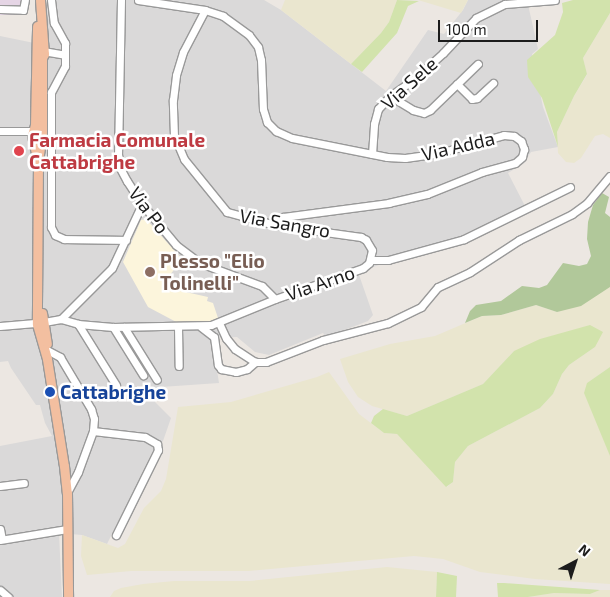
<!DOCTYPE html>
<style>
body{margin:0}
#map{position:relative;width:610px;height:597px;overflow:hidden;background:#ece7e2;font-family:"Exo 2",sans-serif}
div>[style]{position:absolute}
.residential>*{inset:0;background:#dad9d9}
.industrial>*{inset:0;background:#e5d5e5}
.education>*{inset:0;background:#fcf5dc}
.farmland>*{inset:0;background:#eae6cf}
.grass>*{inset:0;background:#d2e3ac}
.forest>*{inset:0;background:#b1c89a}
.roads{filter:drop-shadow(1px 0 #999) drop-shadow(-1px 0 #999) drop-shadow(0 1px #999) drop-shadow(0 -1px #999)}
.minor>*{height:7px;margin:-3.5px;padding:0 3.5px;transform-origin:3.5px;border-radius:3.5px;background:#fff}
.major>*{height:9px;margin:-4.5px;padding:0 4.5px;transform-origin:4.5px;border-radius:4.5px;background:#f3bfa0}
.dots>*{width:14px;height:14px;translate:-50% -50%;box-sizing:border-box;border:2px solid #fff;border-radius:50%}
span{translate:-50% -50%;white-space:nowrap;text-align:center;line-height:1.15;-webkit-text-stroke:5px #fff;paint-order:stroke}
.street-label{font-size:19px;color:#1c1c1c}
.health-label{font-size:19px;color:#be3a42;font-weight:700}
.left{translate:0 -50%;text-align:left}
.education-label{font-size:19px;color:#785e54;font-weight:700}
.transit-label{font-size:19px;color:#164399;font-weight:700}
.north{position:absolute;left:550px;top:537px;width:50px;height:50px;-webkit-text-stroke:4px #fff;paint-order:stroke;rotate:40deg;font-size:14px;font-weight:700;line-height:20px;text-align:center;color:#1c1c1c}
.north::after{content:'';display:block;margin:auto;width:18px;height:22px;background:#1c1c1c;clip-path:polygon(50% 0,100% 100%,50% 72%,0 100%)}
.scale{position:absolute;left:438px;top:20px;width:100px;height:22px;box-sizing:border-box;border:2px solid #1c1c1c;border-top:0;padding-left:6px;font-size:15px;line-height:18px;white-space:nowrap;color:#1c1c1c;-webkit-text-stroke:4px #fff;paint-order:stroke}
</style>
<div id="map">
<div class="residential">
<i style="clip-path:polygon(48px 0,264px 0,281px 10px,386px 91px,428px 30px,444px 34px,463px 10px,468px 0,527px 0,538px 49px,532px 54px,543px 107px,558px 147px,531px 152px,524px 163px,508px 173px,525px 206px,445px 243px,358px 272px,373px 315px,368px 321px,326px 337px,323px 333px,269px 355px,255px 352px,237px 337px,212px 338px,219px 383px,161px 387px,155px 402px,171px 418px,163px 441px,154px 449px,107px 544px,82px 535px,59px 533px,62px 597px,0 597px,0 446px,52px 436px,45px 423px,40px 405px,36px 405px,11px 368px,8px 361px,0 362px,0 36px,44px 45px)"></i>
</div>
<div class="industrial">
<i style="clip-path:polygon(0 0,29px 0,28px 7px,25px 13px,20px 15px,0 15px)"></i>
</div>
<div class="education">
<i style="clip-path:polygon(146px 219px,182px 259px,164px 283px,181px 291px,208px 297px,207px 301px,213px 303px,218px 318px,204px 324px,180px 324px,148px 307px,123px 262px,141px 220px)"></i>
</div>
<div class="farmland">
<i style="clip-path:polygon(285px 0,397px 0,389px 22px,381px 33px,351px 64px,281px 10px)"></i>
<i style="clip-path:polygon(418px 0,468px 0,461px 13px)"></i>
<i style="clip-path:polygon(610px 13px,610px 138px,603px 134px,595px 136px,581px 158px,574px 163px,566px 162px,558px 153px,557px 132px,574px 96px,587px 75px,583px 58px)"></i>
<i style="clip-path:polygon(610px 287px,610px 367px,587px 383px,610px 456px,610px 584px,535px 579px,480px 572px,443px 559px,414px 556px,249px 571px,131px 571px,87px 575px,81px 556px,82px 535px,118px 548px,125px 544px,144px 508px,161px 491px,166px 479px,178px 407px,231px 402px,317px 377px,329px 372px,359px 414px,384px 433px,397px 434px,447px 487px,453px 482px,455px 462px,468px 446px,540px 408px,553px 394px,562px 374px,569px 365px,595px 347px,514px 351px,483px 384px,407px 416px,372px 406px,358px 397px,348px 382px,340px 359px,390px 344px,435px 336px,482px 316px,501px 315px,536px 305px,557px 312px)"></i>
<i style="clip-path:polygon(387px 567px,437px 572px,436px 597px,110px 597px,114px 591px,121px 588px,143px 584px,174px 581px,250px 581px)"></i>
<i style="clip-path:polygon(600px 590px,610px 590px,610px 597px,528px 597px,554px 593px,590px 594px)"></i>
</div>
<div class="grass">
<i style="clip-path:polygon(397px 0,419px 1px,408px 6px,397px 33px,362px 72px,351px 64px,381px 33px,389px 22px)"></i>
<i style="clip-path:polygon(573px 0,610px 0,610px 13px,583px 58px,587px 74px,574px 96px,557px 132px,558px 147px,542px 98px,528px 77px,527px 60px,555px 35px,563px 12px,562px 3px)"></i>
<i style="clip-path:polygon(590px 325px,603px 332px,595px 347px,569px 365px,562px 374px,553px 394px,540px 408px,468px 446px,455px 462px,453px 482px,446px 487px,397px 434px,384px 433px,371px 423px,374px 416px,383px 409px,407px 416px,483px 384px,514px 351px,540px 339px)"></i>
<i style="clip-path:polygon(610px 367px,610px 456px,584px 393px,587px 383px)"></i>
<i style="clip-path:polygon(437px 572px,457px 576px,456px 597px,436px 597px)"></i>
<i style="clip-path:polygon(497px 583px,504px 583px,600px 590px,590px 594px,554px 593px,528px 597px,498px 597px)"></i>
</div>
<div class="forest">
<i style="clip-path:polygon(602px 193px,609px 197px,605px 213px,610px 217px,610px 287px,581px 306px,557px 312px,536px 305px,501px 315px,482px 316px,465px 323px,470px 311px,476px 305px,501px 301px,522px 286px,539px 288px,547px 285px,563px 263px,579px 266px,587px 264px,591px 256px,587px 239px,588px 222px,593px 205px)"></i>
</div>
<div class="roads">
<div class="minor">
<i style="left:51px;top:0;width:23px;rotate:83deg"></i>
<i style="left:54px;top:23px;width:23px;rotate:61deg"></i>
<i style="left:65px;top:43px;width:23px;rotate:90deg"></i>
<i style="left:65px;top:66px;width:30px;rotate:118deg"></i>
<i style="left:51px;top:92px;width:135px;rotate:90deg"></i>
<i style="left:51px;top:227px;width:9px;rotate:63deg"></i>
<i style="left:55px;top:235px;width:10px;rotate:24deg"></i>
<i style="left:64px;top:239px;width:62px;rotate:0.9deg"></i>
<i style="left:121px;top:0;width:154px;rotate:91.1deg"></i>
<i style="left:118px;top:154px;width:14px;rotate:82deg"></i>
<i style="left:120px;top:168px;width:15px;rotate:62deg"></i>
<i style="left:127px;top:181px;width:27px;rotate:57deg"></i>
<i style="left:142px;top:204px;width:53px;rotate:50.3deg"></i>
<i style="left:176px;top:245px;width:30px;rotate:37deg"></i>
<i style="left:200px;top:263px;width:66px;rotate:20.4deg"></i>
<i style="left:262px;top:286px;width:18px;rotate:45deg"></i>
<i style="left:138px;top:0;width:68px;rotate:8.5deg"></i>
<i style="left:205px;top:10px;width:19px;rotate:18deg"></i>
<i style="left:223px;top:16px;width:32px;rotate:36deg"></i>
<i style="left:249px;top:35px;width:15px;rotate:53deg"></i>
<i style="left:258px;top:47px;width:13px;rotate:77deg"></i>
<i style="left:261px;top:60px;width:49px;rotate:87.7deg"></i>
<i style="left:263px;top:109px;width:14px;rotate:73deg"></i>
<i style="left:267px;top:122px;width:13px;rotate:45deg"></i>
<i style="left:276px;top:131px;width:17px;rotate:24deg"></i>
<i style="left:292px;top:138px;width:97px;rotate:11.3deg"></i>
<i style="left:387px;top:157px;width:18px;rotate:3deg"></i>
<i style="left:405px;top:158px;width:34px;rotate:-8deg"></i>
<i style="left:439px;top:153px;width:67px;rotate:-15.5deg"></i>
<i style="left:504px;top:135px;width:10px;rotate:6deg"></i>
<i style="left:514px;top:136px;width:9px;rotate:36deg"></i>
<i style="left:521px;top:141px;width:9px;rotate:69deg"></i>
<i style="left:524px;top:149px;width:8px;rotate:104deg"></i>
<i style="left:522px;top:157px;width:9px;rotate:139deg"></i>
<i style="left:515px;top:163px;width:34px;rotate:165deg"></i>
<i style="left:482px;top:172px;width:59px;rotate:158.2deg"></i>
<i style="left:427px;top:194px;width:39px;rotate:167deg"></i>
<i style="left:389px;top:203px;width:107px;rotate:172.5deg"></i>
<i style="left:283px;top:217px;width:11px;rotate:135deg"></i>
<i style="left:0;top:9px;width:23px;rotate:2deg"></i>
<i style="left:23px;top:10px;width:10px;rotate:-79deg"></i>
<i style="left:43px;top:51px;width:22px;rotate:10deg"></i>
<i style="left:457px;top:84px;width:29px;rotate:-44deg"></i>
<i style="left:390px;top:96px;width:27px;rotate:31deg"></i>
<i style="left:413px;top:110px;width:11px;rotate:15deg"></i>
<i style="left:424px;top:113px;width:7px;rotate:-27deg"></i>
<i style="left:430px;top:110px;width:37px;rotate:-44deg"></i>
<i style="left:457px;top:84px;width:21px;rotate:45deg"></i>
<i style="left:472px;top:99px;width:5px;rotate:-11deg"></i>
<i style="left:477px;top:98px;width:22px;rotate:-43deg"></i>
<i style="left:0;top:131px;width:34px"></i>
<i style="left:372px;top:154px;width:30px;rotate:-86deg"></i>
<i style="left:374px;top:124px;width:16px;rotate:-75deg"></i>
<i style="left:378px;top:109px;width:18px;rotate:-47deg"></i>
<i style="left:390px;top:96px;width:28px;rotate:-35deg"></i>
<i style="left:413px;top:80px;width:40px;rotate:-42deg"></i>
<i style="left:443px;top:53px;width:48px;rotate:-46.7deg"></i>
<i style="left:476px;top:18px;width:32px;rotate:-26deg"></i>
<i style="left:505px;top:4px;width:50px;rotate:-4.6deg"></i>
<i style="left:371px;top:260px;width:17px"></i>
<i style="left:388px;top:260px;width:79px;rotate:-15.4deg"></i>
<i style="left:464px;top:239px;width:118px;rotate:-26.1deg"></i>
<i style="left:61px;top:319px;width:72px;rotate:-45deg"></i>
<i style="left:112px;top:268px;width:71px;rotate:-64.9deg"></i>
<i style="left:44px;top:322px;width:17px;rotate:-10deg"></i>
<i style="left:61px;top:319px;width:18px;rotate:16deg"></i>
<i style="left:78px;top:324px;width:35px;rotate:5deg"></i>
<i style="left:113px;top:327px;width:98px;rotate:-1.2deg"></i>
<i style="left:211px;top:325px;width:69px;rotate:-22.1deg"></i>
<i style="left:275px;top:299px;width:93px;rotate:-19.4deg"></i>
<i style="left:363px;top:268px;width:8px;rotate:-40deg"></i>
<i style="left:369px;top:263px;width:13px;rotate:-77deg"></i>
<i style="left:372px;top:250px;width:12px;rotate:-121deg"></i>
<i style="left:366px;top:240px;width:6px;rotate:-149deg"></i>
<i style="left:361px;top:237px;width:87px;rotate:-172.1deg"></i>
<i style="left:275px;top:225px;width:50px;rotate:-164.8deg"></i>
<i style="left:227px;top:212px;width:68px;rotate:-129.1deg"></i>
<i style="left:184px;top:159px;width:25px;rotate:-113deg"></i>
<i style="left:174px;top:136px;width:36px;rotate:-92deg"></i>
<i style="left:173px;top:100px;width:25px;rotate:-83deg"></i>
<i style="left:176px;top:75px;width:24px;rotate:-73deg"></i>
<i style="left:183px;top:52px;width:47px;rotate:-62.4deg"></i>
<i style="left:219px;top:323px;width:17px;rotate:65deg"></i>
<i style="left:226px;top:338px;width:14px;rotate:51deg"></i>
<i style="left:235px;top:349px;width:24px;rotate:33deg"></i>
<i style="left:255px;top:362px;width:11px"></i>
<i style="left:266px;top:362px;width:61px;rotate:-21.1deg"></i>
<i style="left:323px;top:340px;width:67px;rotate:-14.7deg"></i>
<i style="left:388px;top:323px;width:37px;rotate:-26deg"></i>
<i style="left:421px;top:307px;width:26px;rotate:-50deg"></i>
<i style="left:438px;top:287px;width:35px;rotate:-25deg"></i>
<i style="left:470px;top:272px;width:59px;rotate:-33.1deg"></i>
<i style="left:519px;top:240px;width:59px;rotate:-26.1deg"></i>
<i style="left:572px;top:214px;width:19px;rotate:-36deg"></i>
<i style="left:587px;top:203px;width:35px;rotate:-50deg"></i>
<i style="left:78px;top:324px;width:72px;rotate:58.1deg"></i>
<i style="left:0;top:326px;width:38px;rotate:-5deg"></i>
<i style="left:113px;top:327px;width:57px;rotate:58deg"></i>
<i style="left:124px;top:327px;width:62px;rotate:58.1deg"></i>
<i style="left:178px;top:327px;width:39px;rotate:89deg"></i>
<i style="left:201px;top:327px;width:16px;rotate:38deg"></i>
<i style="left:214px;top:337px;width:28px;rotate:82deg"></i>
<i style="left:218px;top:365px;width:5px;rotate:53deg"></i>
<i style="left:221px;top:369px;width:15px;rotate:11deg"></i>
<i style="left:236px;top:372px;width:11px;rotate:-15deg"></i>
<i style="left:247px;top:369px;width:11px;rotate:-41deg"></i>
<i style="left:47px;top:350px;width:15px;rotate:28deg"></i>
<i style="left:60px;top:357px;width:61px;rotate:59.2deg"></i>
<i style="left:91px;top:409px;width:10px;rotate:73deg"></i>
<i style="left:94px;top:419px;width:12px;rotate:95deg"></i>
<i style="left:93px;top:431px;width:44px;rotate:110.1deg"></i>
<i style="left:78px;top:472px;width:24px;rotate:118deg"></i>
<i style="left:93px;top:431px;width:52px;rotate:6.6deg"></i>
<i style="left:145px;top:437px;width:14px;rotate:30deg"></i>
<i style="left:157px;top:444px;width:6px;rotate:81deg"></i>
<i style="left:158px;top:450px;width:95px;rotate:116.3deg"></i>
<i style="left:0;top:486px;width:24px;rotate:-7deg"></i>
<i style="left:0;top:529px;width:10px;rotate:79deg"></i>
<i style="left:0;top:540px;width:68px;rotate:-9.3deg"></i>
<i style="left:0;top:590px;width:11px;rotate:41deg"></i>
</div>
<div class="major">
<i style="left:40px;top:0;width:54px;rotate:85.8deg"></i>
<i style="left:44px;top:54px;width:4px;rotate:117deg"></i>
<i style="left:42px;top:58px;width:77px;rotate:90deg"></i>
<i style="left:42px;top:135px;width:26px;rotate:99deg"></i>
<i style="left:38px;top:161px;width:163px;rotate:90.4deg"></i>
<i style="left:37px;top:324px;width:36px;rotate:74deg"></i>
<i style="left:47px;top:359px;width:108px;rotate:81deg"></i>
<i style="left:64px;top:466px;width:27px;rotate:84deg"></i>
<i style="left:67px;top:493px;width:104px;rotate:89.4deg"></i>
<i style="left:36px;top:153px;width:18px;rotate:-103deg"></i>
<i style="left:32px;top:135px;width:10px;rotate:-73deg"></i>
<i style="left:35px;top:125px;width:99px;rotate:-88.8deg"></i>
<i style="left:42px;top:313px;width:31px;rotate:81deg"></i>
</div>
</div>
<div class="dots">
<i style="left:19px;top:151px;background:#e0444e"></i>
<i style="left:150px;top:272px;background:#8d6e63"></i>
<i style="left:50px;top:392px;background:#1a4fb4"></i>
</div>
<div class="street-label">
<span style="left:409px;top:83px;rotate:-42deg">Via Sele</span>
<span style="left:458px;top:146px;rotate:-13deg">Via Adda</span>
<span style="left:149px;top:210px;rotate:53deg">Via Po</span>
<span style="left:285px;top:223px;rotate:10deg">Via Sangro</span>
<span style="left:320px;top:283px;rotate:-19deg">Via Arno</span>
</div>
<div class="health-label">
<span class="left" style="left:29px;top:151px">Farmacia Comunale<br>Cattabrighe</span>
</div>
<div class="education-label">
<span class="left" style="left:160px;top:272px">Plesso "Elio<br>Tolinelli"</span>
</div>
<div class="transit-label">
<span class="left" style="left:60px;top:392px">Cattabrighe</span>
</div>
<div class="north">N</div>
<div class="scale">100 m</div>
</div>
